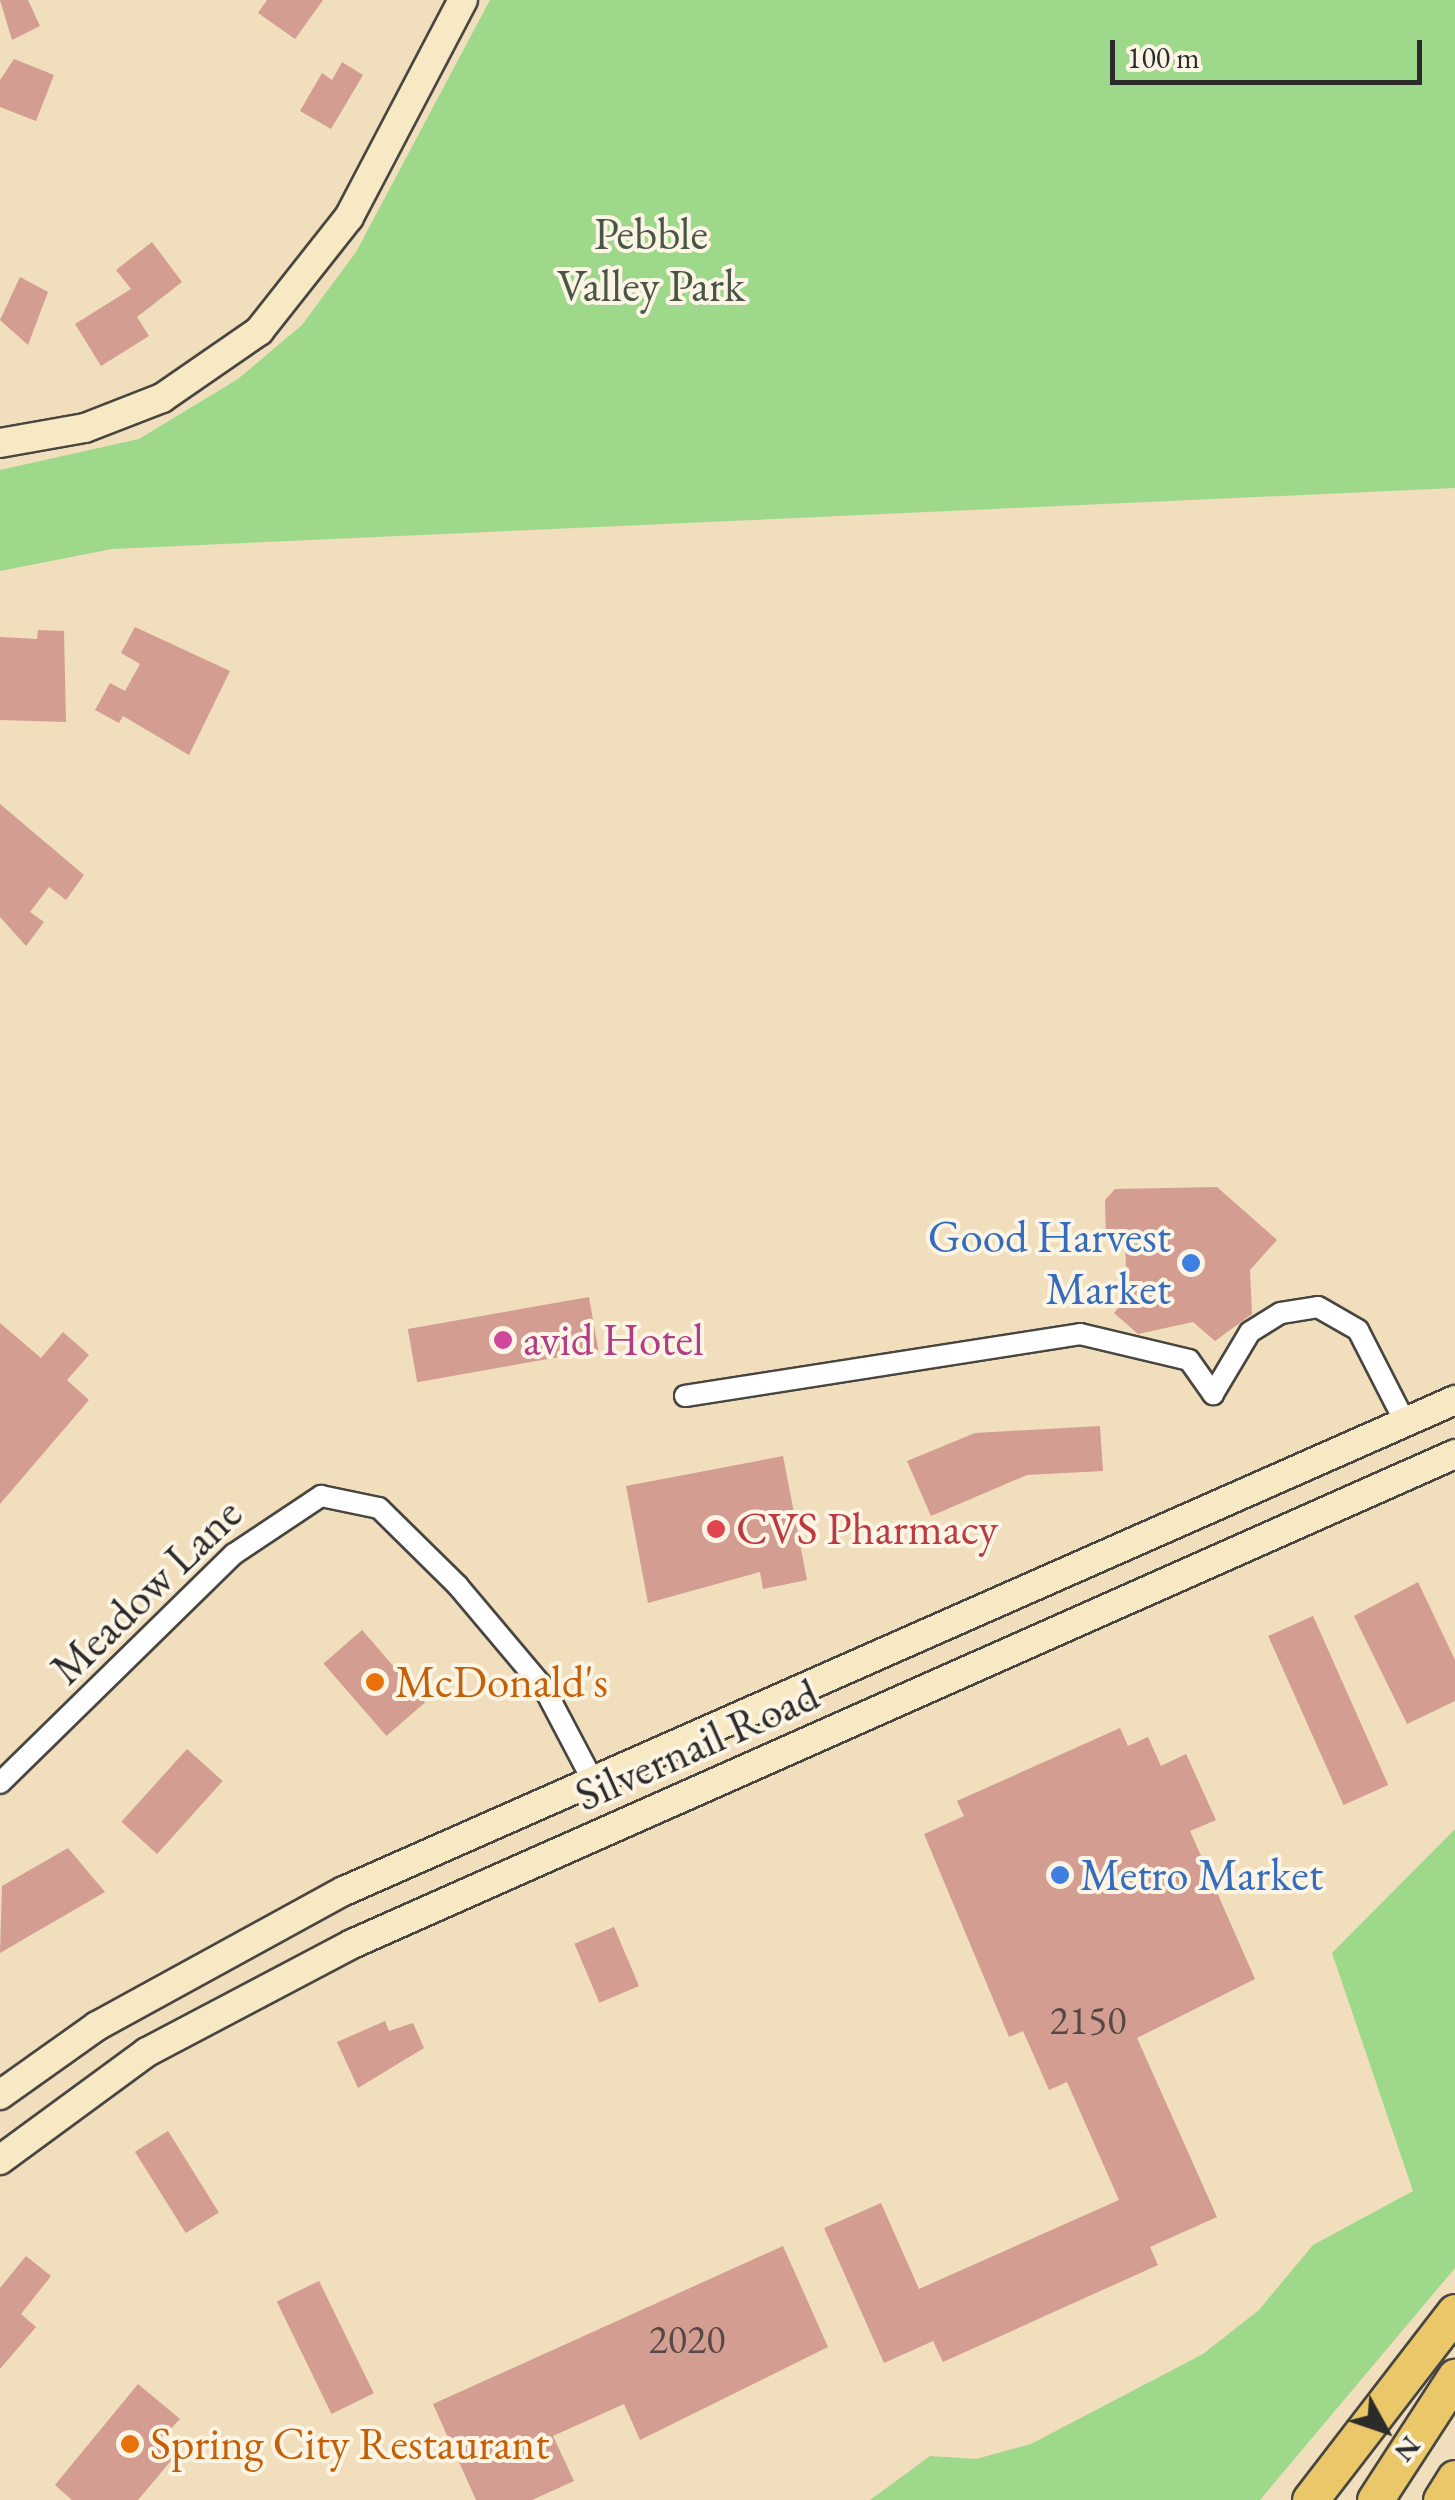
<!DOCTYPE html>
<style>
body{margin:0}
#map{position:relative;width:1455px;height:2500px;overflow:hidden;background:#f0debd;font-family:"EB Garamond",serif}
div>[style]{position:absolute}
.green>*{inset:0;background:#9ed88b}
.building>*{inset:0;background:#d39d92;transform-origin:0 0}
.roads{filter:drop-shadow(2px 0 #494641) drop-shadow(-2px 0 #494641) drop-shadow(0 2px #494641) drop-shadow(0 -2px #494641)}
.street>*{height:20px;margin:-10px;padding:0 10px;transform-origin:10px;border-radius:10px;background:#fff}
.secondary>*{height:28px;margin:-14px;padding:0 14px;transform-origin:14px;border-radius:14px;background:#f7e9c3}
.highway>*{height:35px;margin:-17.5px;padding:0 17.5px;transform-origin:17.5px;border-radius:17.5px;background:#eac769}
.dots>*{width:28px;height:28px;translate:-50% -50%;box-sizing:border-box;border:5px solid #fcf5e5;border-radius:50%}
span{translate:-50% -50%;white-space:nowrap;text-align:center;line-height:1.15;-webkit-text-stroke:8px #fcf5e5;paint-order:stroke}
.number-label{font-size:40px;color:#554845}
.number-label span{-webkit-text-stroke-width:0}
.park-label{font-size:45px;color:#485643}
.shop-label{font-size:45px;color:#366cbe}
.right{translate:-100% -50%;text-align:right}
.left{translate:0 -50%;text-align:left}
.hotel-label{font-size:45px;color:#b23c85}
.health-label{font-size:45px;color:#be3a42}
.street-label{font-size:45px;color:#2b2b2b}
.food-label{font-size:45px;color:#c56008}
.north{position:absolute;left:1335px;top:2380px;width:100px;height:100px;-webkit-text-stroke:8px #fcf5e5;paint-order:stroke;rotate:130deg;font-size:28px;font-weight:700;line-height:40px;text-align:center;color:#2b2b2b}
.north::after{content:'';display:block;margin:auto;width:35px;height:45px;background:#2b2b2b;clip-path:polygon(50% 0,100% 100%,50% 72%,0 100%)}
.scale{position:absolute;left:1110px;top:40px;width:312px;height:45px;box-sizing:border-box;border:5px solid #2b2b2b;border-top:0;padding-left:12px;font-size:30px;line-height:35px;white-space:nowrap;color:#2b2b2b;-webkit-text-stroke:8px #fcf5e5;paint-order:stroke}
</style>
<div id="map">
<div class="green">
<i style="clip-path:polygon(490px 0,1455px 0,1455px 488px,112px 549px,0 571px,0 470px,139px 439px,238px 379px,302px 325px,356px 252px)"></i>
<i style="clip-path:polygon(1455px 1829px,1455px 2268px,1260px 2500px,870px 2500px,930px 2456px,976px 2459px,1031px 2444px,1203px 2354px,1259px 2310px,1313px 2245px,1413px 2191px,1332px 1953px)"></i>
</div>
<div class="building">
<i style="clip-path:polygon(0 0,28px 0,40px 26px,12px 40px)"></i>
<i style="clip-path:polygon(267px 0,323px 0,295px 39px,258px 13px)"></i>
<i style="clip-path:polygon(14px 59px,54px 75px,36px 121px,0 107px,0 80px)"></i>
<i style="clip-path:polygon(342px 62px,363px 75px,331px 129px,300px 111px,322px 73px,332px 80px)"></i>
<i style="clip-path:polygon(152px 242px,182px 282px,137px 317px,149px 336px,101px 366px,75px 324px,131px 289px,116px 270px)"></i>
<i style="clip-path:polygon(20px 277px,48px 292px,28px 345px,0 320px)"></i>
<i style="clip-path:polygon(135px 627px,230px 671px,189px 755px,123px 716px,119px 723px,95px 710px,110px 683px,125px 691px,140px 664px,121px 653px)"></i>
<i style="clip-path:polygon(38px 630px,64px 631px,66px 722px,0 720px,0 637px,37px 639px)"></i>
<i style="clip-path:polygon(0 804px,84px 875px,66px 900px,49px 887px,30px 912px,44px 922px,26px 946px,0 917px)"></i>
<i style="clip-path:polygon(1217px 1187px,1277px 1240px,1250px 1270px,1252px 1314px,1215px 1341px,1193px 1322px,1138px 1334px,1114px 1313px,1127px 1298px,1125px 1239px,1106px 1240px,1105px 1200px,1115px 1189px)"></i>
<i style="left:589px;top:1297px;width:54px;height:184px;rotate:80deg"></i>
<i style="clip-path:polygon(0 1323px,41px 1358px,63px 1332px,89px 1355px,67px 1380px,89px 1400px,0 1504px)"></i>
<i style="clip-path:polygon(1100px 1426px,1103px 1471px,1027px 1475px,931px 1516px,907px 1461px,975px 1433px)"></i>
<i style="clip-path:polygon(783px 1456px,807px 1580px,763px 1589px,760px 1572px,648px 1603px,626px 1486px)"></i>
<i style="clip-path:polygon(1418px 1582px,1455px 1660px,1455px 1701px,1407px 1724px,1354px 1616px)"></i>
<i style="left:1313px;top:1616px;width:185px;height:49px;rotate:66deg"></i>
<i style="left:362px;top:1630px;width:96px;height:51px;rotate:49deg"></i>
<i style="clip-path:polygon(1120px 1728px,1128px 1746px,1148px 1737px,1161px 1766px,1186px 1754px,1216px 1820px,1190px 1831px,1255px 1979px,1137px 2038px,1217px 2217px,1150px 2247px,1158px 2265px,943px 2362px,933px 2341px,884px 2363px,824px 2228px,881px 2203px,919px 2289px,1119px 2200px,1067px 2082px,1049px 2090px,1023px 2031px,1009px 2037px,924px 1834px,964px 1816px,957px 1801px)"></i>
<i style="left:187px;top:1749px;width:48px;height:98px;rotate:42deg"></i>
<i style="clip-path:polygon(68px 1848px,105px 1892px,0 1953px,2px 1886px)"></i>
<i style="left:614px;top:1927px;width:64px;height:43px;rotate:67deg"></i>
<i style="clip-path:polygon(385px 2021px,389px 2031px,413px 2023px,424px 2048px,358px 2088px,337px 2042px)"></i>
<i style="left:168px;top:2131px;width:96px;height:39px;rotate:58deg"></i>
<i style="clip-path:polygon(783px 2246px,828px 2347px,640px 2440px,624px 2404px,553px 2436px,574px 2481px,532px 2500px,476px 2500px,433px 2404px)"></i>
<i style="clip-path:polygon(26px 2256px,51px 2276px,21px 2314px,36px 2327px,0 2369px,0 2288px)"></i>
<i style="left:319px;top:2281px;width:125px;height:47px;rotate:64deg"></i>
<i style="clip-path:polygon(138px 2384px,180px 2419px,163px 2437px,180px 2450px,138px 2500px,72px 2500px,55px 2485px)"></i>
</div>
<div class="roads">
<div class="street">
<i style="left:685px;top:1396px;width:400px;rotate:-8.9deg"></i>
<i style="left:1080px;top:1334px;width:112px;rotate:13.4deg"></i>
<i style="left:1189px;top:1360px;width:42px;rotate:54.8deg"></i>
<i style="left:1213px;top:1394px;width:72px;rotate:-59.2deg"></i>
<i style="left:1250px;top:1332px;width:36px;rotate:-32deg"></i>
<i style="left:1281px;top:1313px;width:37px;rotate:-9deg"></i>
<i style="left:1318px;top:1307px;width:46px;rotate:29.9deg"></i>
<i style="left:1358px;top:1330px;width:103px;rotate:62.9deg"></i>
<i style="left:0;top:1783px;width:327px;rotate:-44.4deg"></i>
<i style="left:234px;top:1554px;width:105px;rotate:-33.7deg"></i>
<i style="left:321px;top:1496px;width:59px;rotate:11.7deg"></i>
<i style="left:379px;top:1508px;width:111px;rotate:44.6deg"></i>
<i style="left:458px;top:1586px;width:133px;rotate:49.9deg"></i>
<i style="left:544px;top:1688px;width:105px;rotate:62.2deg"></i>
</div>
<div class="secondary">
<i style="left:0;top:443px;width:86px;rotate:-10deg"></i>
<i style="left:85px;top:428px;width:83px;rotate:-21.3deg"></i>
<i style="left:162px;top:398px;width:118px;rotate:-34.6deg"></i>
<i style="left:259px;top:331px;width:145px;rotate:-51.7deg"></i>
<i style="left:349px;top:217px;width:245px;rotate:-62.3deg"></i>
<i style="left:0;top:2095px;width:119px;rotate:-35.4deg"></i>
<i style="left:97px;top:2026px;width:281px;rotate:-28.7deg"></i>
<i style="left:344px;top:1891px;width:1215px;rotate:-23.84deg"></i>
<i style="left:0;top:2160px;width:182px;rotate:-36.3deg"></i>
<i style="left:147px;top:2052px;width:232px;rotate:-27.8deg"></i>
<i style="left:352px;top:1944px;width:1207px;rotate:-23.95deg"></i>
</div>
<div class="highway">
<i style="left:1310px;top:2500px;width:237px;rotate:-52.4deg"></i>
<i style="left:1375px;top:2500px;width:147px;rotate:-57deg"></i>
<i style="left:1441px;top:2500px;width:26px;rotate:-58deg"></i>
</div>
</div>
<div class="dots">
<i style="left:1191px;top:1263px;background:#3f7fe0"></i>
<i style="left:503px;top:1340px;background:#d1479c"></i>
<i style="left:716px;top:1529px;background:#e0444e"></i>
<i style="left:375px;top:1682px;background:#e8710a"></i>
<i style="left:1060px;top:1875px;background:#3f7fe0"></i>
<i style="left:130px;top:2444px;background:#e8710a"></i>
</div>
<div class="number-label">
<span style="left:1088px;top:2020px">2150</span>
<span style="left:687px;top:2339px">2020</span>
</div>
<div class="park-label">
<span style="left:651px;top:260px">Pebble<br>Valley Park</span>
</div>
<div class="shop-label">
<span class="right" style="left:1171px;top:1263px">Good Harvest<br>Market</span>
<span class="left" style="left:1080px;top:1875px">Metro Market</span>
</div>
<div class="hotel-label">
<span class="left" style="left:523px;top:1340px">avid Hotel</span>
</div>
<div class="health-label">
<span class="left" style="left:736px;top:1529px">CVS Pharmacy</span>
</div>
<div class="street-label">
<span style="left:146px;top:1591px;rotate:-44deg">Meadow Lane</span>
<span style="left:697px;top:1745px;rotate:-24deg">Silvernail Road</span>
</div>
<div class="food-label">
<span class="left" style="left:395px;top:1682px">McDonald's</span>
<span class="left" style="left:150px;top:2444px">Spring City Restaurant</span>
</div>
<div class="north">N</div>
<div class="scale">100 m</div>
</div>
